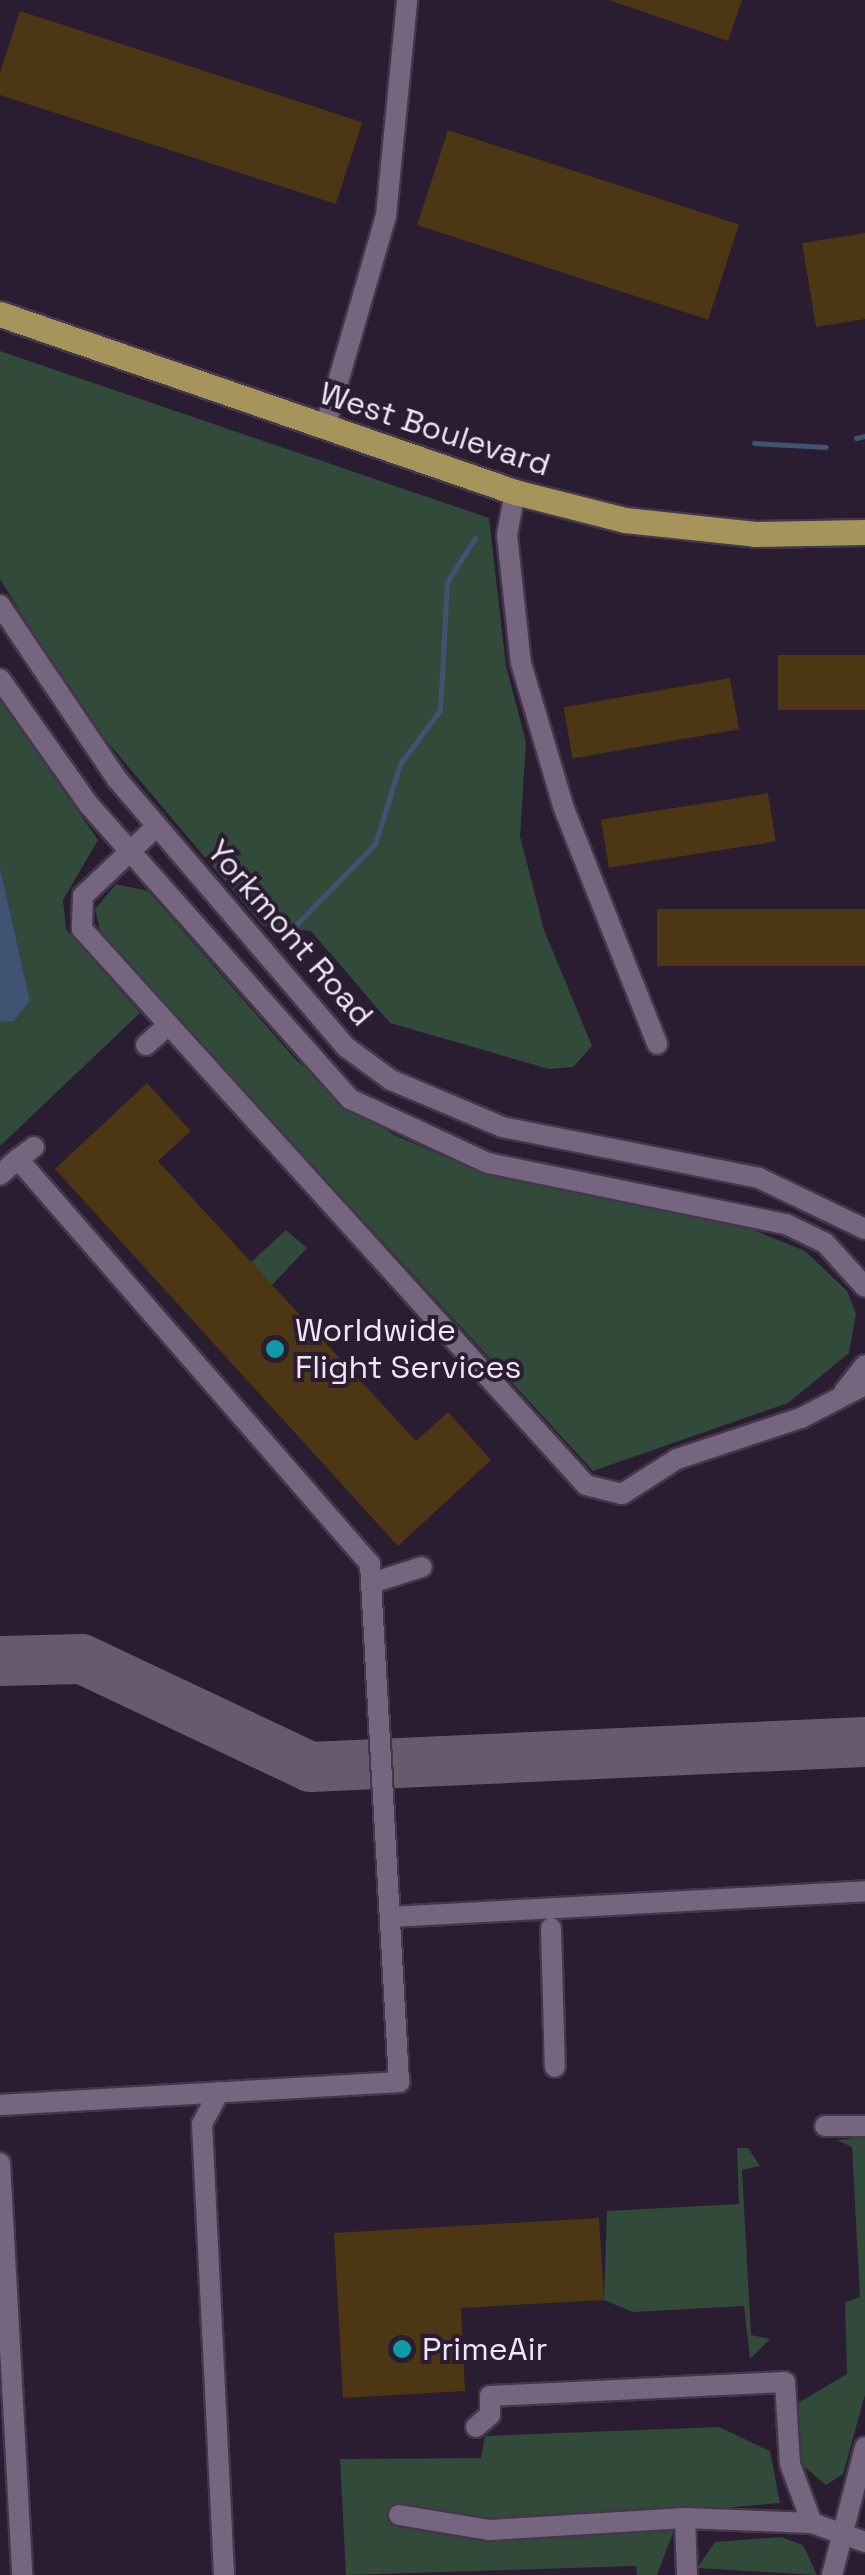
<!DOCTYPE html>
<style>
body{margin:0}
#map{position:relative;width:865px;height:2575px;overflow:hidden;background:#2a1c31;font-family:"Space Grotesk",sans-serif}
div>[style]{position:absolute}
.green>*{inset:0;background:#314a3a}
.water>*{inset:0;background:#405373}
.stream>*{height:5px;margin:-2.5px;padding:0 2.5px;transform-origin:2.5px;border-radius:2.5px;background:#405373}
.taxiway>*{height:50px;margin:-25px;padding:0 25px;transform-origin:25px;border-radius:25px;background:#665a6c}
.building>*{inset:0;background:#4c3613;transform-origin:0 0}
.roads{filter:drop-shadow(2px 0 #433749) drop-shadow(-2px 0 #433749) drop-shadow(0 2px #433749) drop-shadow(0 -2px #433749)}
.minor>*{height:20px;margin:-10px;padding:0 10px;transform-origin:10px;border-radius:10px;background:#76657f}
.major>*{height:25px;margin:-12.5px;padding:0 12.5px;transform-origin:12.5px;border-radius:12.5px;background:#a6945a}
.dots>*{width:28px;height:28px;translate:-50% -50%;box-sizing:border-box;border:5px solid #2a1c31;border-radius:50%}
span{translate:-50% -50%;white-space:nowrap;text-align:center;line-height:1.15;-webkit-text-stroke:8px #2a1c31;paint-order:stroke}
.street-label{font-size:32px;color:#f0e6f5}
.poi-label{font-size:32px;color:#f0e6f5}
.left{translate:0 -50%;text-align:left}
</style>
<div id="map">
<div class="green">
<i style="clip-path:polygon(0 351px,489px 518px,506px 666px,526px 742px,520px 836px,544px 930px,592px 1046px,573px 1067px,549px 1069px,390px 1023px,311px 931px,263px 926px,82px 712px,0 579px)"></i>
<i style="clip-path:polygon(0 700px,98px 840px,63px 900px,66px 929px,140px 1013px,0 1146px,0 1022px,14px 1020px,30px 1001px,0 867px)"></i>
<i style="clip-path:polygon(116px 884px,148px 891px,297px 1061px,392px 1134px,485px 1174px,739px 1224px,805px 1251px,847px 1291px,856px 1314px,849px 1353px,788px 1403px,593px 1471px,101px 934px,95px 909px)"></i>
<i style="clip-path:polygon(286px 1230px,307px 1248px,272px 1285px,251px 1262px)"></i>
<i style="clip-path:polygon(865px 2137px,865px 2395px,843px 2474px,826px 2485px,802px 2465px,798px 2403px,847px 2374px,845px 2302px,860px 2297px,852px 2147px,837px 2140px)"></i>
<i style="clip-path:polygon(737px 2148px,748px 2148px,760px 2166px,742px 2170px,751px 2335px,770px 2339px,750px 2359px,744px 2306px,633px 2312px,604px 2300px,607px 2211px,739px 2204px)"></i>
<i style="clip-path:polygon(719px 2427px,770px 2451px,780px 2503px,701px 2510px,676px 2525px,657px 2575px,637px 2575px,636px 2566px,346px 2575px,340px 2459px,481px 2458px,485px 2436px)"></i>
<i style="clip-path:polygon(781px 2537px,803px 2545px,817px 2575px,697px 2568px,715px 2542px)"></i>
</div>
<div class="water">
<i style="clip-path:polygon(0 867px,30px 1001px,14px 1021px,0 1022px)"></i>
</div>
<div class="stream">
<i style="left:856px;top:438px;width:9px;rotate:-13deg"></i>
<i style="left:754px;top:443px;width:72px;rotate:3.2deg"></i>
<i style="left:290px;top:931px;width:122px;rotate:-45.7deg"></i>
<i style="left:375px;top:844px;width:84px;rotate:-72.6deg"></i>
<i style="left:400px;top:764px;width:67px;rotate:-53.5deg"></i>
<i style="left:440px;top:710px;width:128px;rotate:-86.9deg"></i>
<i style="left:447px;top:582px;width:52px;rotate:-57.5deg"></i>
</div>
<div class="taxiway">
<i style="left:0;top:1661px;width:82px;rotate:-1.4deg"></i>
<i style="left:82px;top:1659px;width:252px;rotate:25.3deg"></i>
<i style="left:310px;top:1767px;width:556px;rotate:-2.58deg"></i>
</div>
<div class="building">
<i style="clip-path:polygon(609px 0,742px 0,728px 41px)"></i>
<i style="left:20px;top:11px;width:360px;height:86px;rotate:18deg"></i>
<i style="left:448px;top:130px;width:306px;height:100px;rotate:18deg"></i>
<i style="clip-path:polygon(865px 233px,865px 319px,816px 327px,802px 243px)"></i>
<i style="left:865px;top:655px;width:55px;height:87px;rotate:90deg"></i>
<i style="left:730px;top:678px;width:52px;height:169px;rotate:80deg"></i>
<i style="left:768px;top:793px;width:49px;height:169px;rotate:81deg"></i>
<i style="left:865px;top:909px;width:57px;height:208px;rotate:90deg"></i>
<i style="clip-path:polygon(147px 1083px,191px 1131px,158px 1161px,416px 1441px,448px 1412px,491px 1460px,398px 1546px,55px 1169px)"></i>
<i style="clip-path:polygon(599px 2218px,604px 2300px,461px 2308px,465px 2391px,343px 2398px,334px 2233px)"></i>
</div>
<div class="roads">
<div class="minor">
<i style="left:325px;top:427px;width:220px;rotate:-73.9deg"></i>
<i style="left:386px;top:216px;width:217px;rotate:-84.4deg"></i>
<i style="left:515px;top:492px;width:44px;rotate:100.5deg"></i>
<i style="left:507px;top:535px;width:129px;rotate:83.8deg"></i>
<i style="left:521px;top:663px;width:149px;rotate:73.6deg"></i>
<i style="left:563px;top:806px;width:256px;rotate:68.4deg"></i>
<i style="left:0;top:605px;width:210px;rotate:56.1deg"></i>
<i style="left:117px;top:779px;width:353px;rotate:49.5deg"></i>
<i style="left:346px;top:1047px;width:56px;rotate:36.3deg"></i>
<i style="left:391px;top:1080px;width:121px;rotate:22.9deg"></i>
<i style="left:502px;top:1127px;width:262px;rotate:11.2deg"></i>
<i style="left:759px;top:1178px;width:118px;rotate:25.7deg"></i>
<i style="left:0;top:679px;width:154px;rotate:54.8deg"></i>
<i style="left:89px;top:805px;width:393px;rotate:48.4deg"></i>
<i style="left:350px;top:1099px;width:152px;rotate:24.9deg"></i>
<i style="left:488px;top:1163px;width:304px;rotate:11.6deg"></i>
<i style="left:786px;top:1224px;width:43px;rotate:26deg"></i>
<i style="left:825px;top:1243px;width:59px;rotate:47.7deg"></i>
<i style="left:157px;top:826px;width:102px;rotate:136.6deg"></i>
<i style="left:83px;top:896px;width:33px;rotate:92deg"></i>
<i style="left:82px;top:929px;width:750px;rotate:47.81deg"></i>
<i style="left:586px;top:1485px;width:37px;rotate:14deg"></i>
<i style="left:622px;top:1494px;width:65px;rotate:-32.5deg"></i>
<i style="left:677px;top:1459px;width:131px;rotate:-18.3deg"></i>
<i style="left:801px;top:1418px;width:72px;rotate:-27.3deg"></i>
<i style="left:146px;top:1045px;width:30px;rotate:-42deg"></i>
<i style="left:0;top:1175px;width:24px;rotate:-42deg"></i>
<i style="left:844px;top:1392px;width:34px;rotate:-52deg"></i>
<i style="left:375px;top:1582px;width:49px;rotate:-17.7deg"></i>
<i style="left:391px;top:1917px;width:475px;rotate:-3.1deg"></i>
<i style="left:551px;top:1928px;width:139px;rotate:88.4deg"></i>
<i style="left:219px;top:2092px;width:36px;rotate:118deg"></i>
<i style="left:202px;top:2124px;width:452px;rotate:87.2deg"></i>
<i style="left:0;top:2105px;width:400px;rotate:-3.3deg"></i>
<i style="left:399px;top:2082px;width:519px;rotate:-93.2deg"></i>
<i style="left:370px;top:1564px;width:537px;rotate:-131deg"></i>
<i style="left:18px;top:1159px;width:20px;rotate:-37deg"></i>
<i style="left:825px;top:2126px;width:40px"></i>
<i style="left:0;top:2163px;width:413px;rotate:86.9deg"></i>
<i style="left:476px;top:2427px;width:18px;rotate:-41deg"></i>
<i style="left:490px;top:2415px;width:19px;rotate:-90deg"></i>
<i style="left:490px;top:2396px;width:295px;rotate:-2.7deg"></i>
<i style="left:785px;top:2382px;width:82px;rotate:86.5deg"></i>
<i style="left:790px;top:2464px;width:63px;rotate:69.6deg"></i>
<i style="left:399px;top:2515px;width:92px;rotate:9.4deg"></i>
<i style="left:490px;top:2530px;width:195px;rotate:-3.5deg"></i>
<i style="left:687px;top:2575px;width:57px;rotate:-92deg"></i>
<i style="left:685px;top:2518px;width:127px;rotate:2.3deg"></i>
<i style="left:812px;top:2523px;width:56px;rotate:19.7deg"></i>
<i style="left:832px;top:2575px;width:132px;rotate:-75.5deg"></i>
</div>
<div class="major">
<i style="left:0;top:314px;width:545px;rotate:19.07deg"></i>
<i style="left:515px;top:492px;width:114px;rotate:14.3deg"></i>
<i style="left:625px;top:520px;width:131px;rotate:6.1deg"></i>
<i style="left:755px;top:534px;width:110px;rotate:-1deg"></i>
</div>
</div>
<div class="dots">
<i style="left:275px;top:1349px;background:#0f9aa8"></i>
<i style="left:402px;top:2349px;background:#0f9aa8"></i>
</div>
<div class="street-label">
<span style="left:435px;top:429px;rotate:18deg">West Boulevard</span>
<span style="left:290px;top:933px;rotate:49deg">Yorkmont Road</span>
</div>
<div class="poi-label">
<span class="left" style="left:295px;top:1349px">Worldwide<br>Flight Services</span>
<span class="left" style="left:422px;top:2349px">PrimeAir</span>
</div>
</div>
